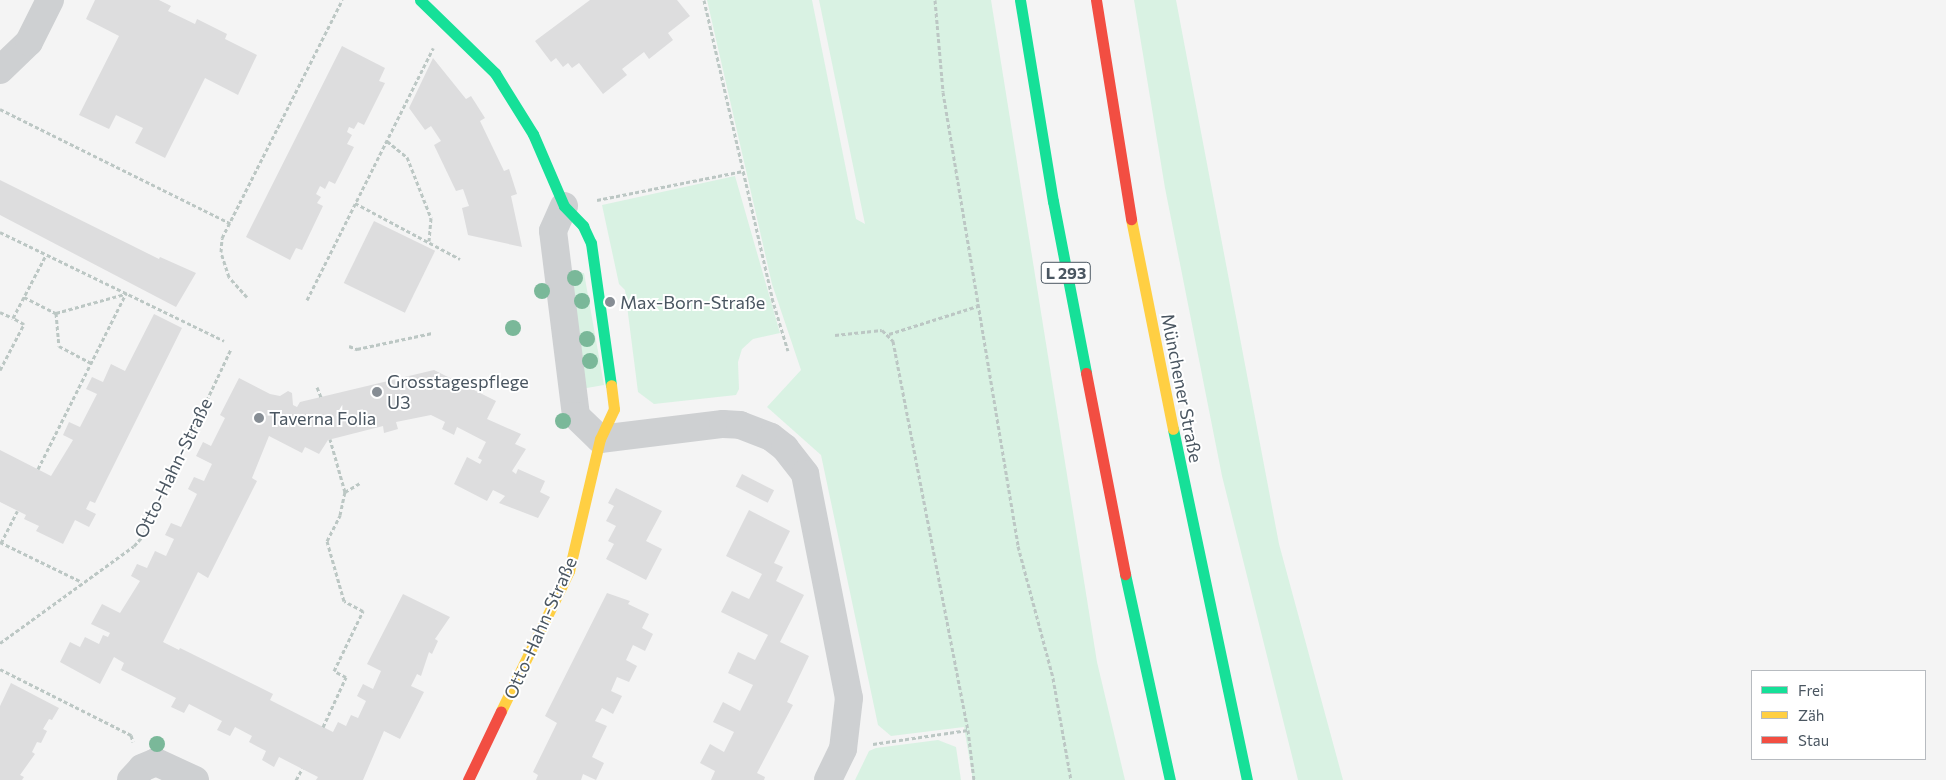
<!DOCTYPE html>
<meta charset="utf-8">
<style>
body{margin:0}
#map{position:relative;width:1946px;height:780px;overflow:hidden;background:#f4f4f4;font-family:Commissioner,sans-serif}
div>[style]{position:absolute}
.green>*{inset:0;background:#d9f2e3}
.building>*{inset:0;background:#ddddde;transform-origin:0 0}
.path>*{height:3px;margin-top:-1.5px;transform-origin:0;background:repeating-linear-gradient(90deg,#bcc7c4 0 4px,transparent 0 6.5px)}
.street>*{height:28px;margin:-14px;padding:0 14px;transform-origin:14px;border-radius:14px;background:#ced0d2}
.fast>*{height:11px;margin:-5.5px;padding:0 5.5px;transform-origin:5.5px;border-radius:5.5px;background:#16e098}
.slow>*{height:11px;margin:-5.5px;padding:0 5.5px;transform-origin:5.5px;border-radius:5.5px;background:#ffcf43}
.jam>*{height:11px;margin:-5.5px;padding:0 5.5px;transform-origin:5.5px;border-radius:5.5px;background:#f24e42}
.trees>*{width:16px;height:16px;margin:-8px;border-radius:50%;background:#7ab899}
.dots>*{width:14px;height:14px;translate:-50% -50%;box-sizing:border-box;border:2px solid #fff;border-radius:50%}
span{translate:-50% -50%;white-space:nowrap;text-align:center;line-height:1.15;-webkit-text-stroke:4px #fff;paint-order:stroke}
.shield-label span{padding:1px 4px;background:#fff;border:1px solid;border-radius:4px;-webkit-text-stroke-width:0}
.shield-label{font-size:16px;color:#4a5661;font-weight:700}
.poi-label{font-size:18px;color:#4a5661}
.left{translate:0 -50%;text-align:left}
.street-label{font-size:18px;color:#4a5661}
.legend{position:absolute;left:1751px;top:670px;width:175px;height:90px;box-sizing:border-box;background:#fff;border:1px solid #b7bbc0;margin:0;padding:6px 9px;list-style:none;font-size:15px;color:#4a5661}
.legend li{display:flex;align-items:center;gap:10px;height:25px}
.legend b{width:25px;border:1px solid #b7bbc0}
</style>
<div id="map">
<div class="green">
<i style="clip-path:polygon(707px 0,812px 0,856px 219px,865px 224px,819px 0,991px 0,1097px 662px,1125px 780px,973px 780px,964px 727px,891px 736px,878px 725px,821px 455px,767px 407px,801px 370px,772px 284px)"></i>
<i style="clip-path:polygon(1134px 0,1176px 0,1279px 544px,1343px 780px,1298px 780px,1222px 476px,1165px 188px)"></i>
<i style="clip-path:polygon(735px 176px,780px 333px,753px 339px,742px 349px,738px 362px,739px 389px,736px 395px,654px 404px,638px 392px,625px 290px,619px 284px,602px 205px)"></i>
<i style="clip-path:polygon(577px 273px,584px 273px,604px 385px,581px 389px,572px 276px)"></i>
<i style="clip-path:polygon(938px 740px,956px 747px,961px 780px,855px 780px,869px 751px,876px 748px)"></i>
</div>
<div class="building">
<i style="clip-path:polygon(95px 0,159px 0,171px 6px,168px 11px,195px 24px,197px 19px,227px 34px,225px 39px,257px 55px,238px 95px,205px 78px,165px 158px,135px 143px,143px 128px,116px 115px,109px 129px,79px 115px,119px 36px,86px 19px)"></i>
<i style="clip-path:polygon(590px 0,677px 0,690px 16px,668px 33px,673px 40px,649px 59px,644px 52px,622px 69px,627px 75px,603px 94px,579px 63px,572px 68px,568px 63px,563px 67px,556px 58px,551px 62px,535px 41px)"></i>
<i style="clip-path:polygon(342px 46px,385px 68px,379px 81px,385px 83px,364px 125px,358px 122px,354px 129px,349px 127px,347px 132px,352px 135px,347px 144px,354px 147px,335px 184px,329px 181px,325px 189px,320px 186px,316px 194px,321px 197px,317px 203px,323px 206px,302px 250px,296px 248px,290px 260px,246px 237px)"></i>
<i style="clip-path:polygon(433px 58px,466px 99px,471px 96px,485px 118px,480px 121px,504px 171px,509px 169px,517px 194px,511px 196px,522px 247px,468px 235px,462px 208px,469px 206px,463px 189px,456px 191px,434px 145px,441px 141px,431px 126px,425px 130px,409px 108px)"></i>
<i style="clip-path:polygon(0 180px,159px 259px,160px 257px,196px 273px,176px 307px,0 215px)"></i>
<i style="left:374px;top:221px;width:68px;height:69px;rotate:26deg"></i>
<i style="clip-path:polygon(154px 314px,182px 328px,95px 503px,90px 501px,86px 509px,96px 514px,89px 527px,75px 520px,63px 544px,36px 531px,39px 526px,24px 519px,26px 515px,0 502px,0 450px,51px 476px,73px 440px,63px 435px,69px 422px,80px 427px,97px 394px,86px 389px,92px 377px,103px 382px,111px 364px,125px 371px)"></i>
<i style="clip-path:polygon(434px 370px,496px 401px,487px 419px,521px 434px,515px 444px,526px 449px,512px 471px,516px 474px,518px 469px,545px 481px,540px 492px,550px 497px,538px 518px,499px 503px,505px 496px,493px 490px,487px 501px,454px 484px,467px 457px,480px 464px,482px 460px,478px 458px,486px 442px,457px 427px,454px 435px,442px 429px,445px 422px,431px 415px,396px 422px,398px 429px,384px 433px,383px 426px,328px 440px,319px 454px,305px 447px,302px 453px,269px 436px,252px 478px,257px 481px,208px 578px,198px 572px,163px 642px,179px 650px,180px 648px,273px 694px,270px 700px,333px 732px,338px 722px,346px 726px,351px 715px,358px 718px,366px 701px,357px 696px,363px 684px,373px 689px,381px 671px,367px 664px,403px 594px,450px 617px,435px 639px,438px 641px,432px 654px,429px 652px,421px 676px,417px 674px,411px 686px,424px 692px,400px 739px,384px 731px,363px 780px,316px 780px,318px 777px,279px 757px,274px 767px,262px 760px,266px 751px,249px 742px,252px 736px,235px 727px,230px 736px,217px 730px,222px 721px,189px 704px,184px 713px,171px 707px,176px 698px,121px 670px,124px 663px,114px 657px,100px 684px,60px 662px,70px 642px,80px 647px,85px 637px,99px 644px,103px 635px,108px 637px,110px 633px,91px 624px,102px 604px,120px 613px,140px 581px,131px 576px,137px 564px,147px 568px,155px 551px,166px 556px,174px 539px,165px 535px,171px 523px,181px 527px,197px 494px,188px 489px,194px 477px,204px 481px,212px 464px,196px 456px,203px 442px,211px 446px,225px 418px,220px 415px,239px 378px,270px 394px,280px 396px,288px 391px,292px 393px,293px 405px,297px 407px,300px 402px)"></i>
<i style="left:742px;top:474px;width:36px;height:14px;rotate:27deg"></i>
<i style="clip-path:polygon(616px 488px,662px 511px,646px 541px,662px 549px,646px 580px,606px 559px,614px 544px,608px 541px,616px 526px,606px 521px,614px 506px,608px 503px)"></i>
<i style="clip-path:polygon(749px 510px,790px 531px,774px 563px,783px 567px,776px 581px,804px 595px,780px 642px,809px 656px,787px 702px,793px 705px,757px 773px,765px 777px,764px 780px,711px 780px,715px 771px,700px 763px,710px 744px,724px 752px,734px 732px,713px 722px,723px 702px,740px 711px,753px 685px,728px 673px,738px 652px,755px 660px,768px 635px,721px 612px,732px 591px,749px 599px,762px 574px,726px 556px)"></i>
<i style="clip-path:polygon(607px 593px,630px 601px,628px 604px,649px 614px,642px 628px,653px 634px,645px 651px,633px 645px,626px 660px,637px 666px,629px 682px,617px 677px,611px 691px,622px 696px,613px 714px,602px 708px,595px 721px,607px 726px,592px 757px,604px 763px,596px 780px,583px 774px,581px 780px,536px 780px,538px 775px,533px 772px,557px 723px,545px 716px)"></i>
<i style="clip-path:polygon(11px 683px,59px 708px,52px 720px,49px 719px,43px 729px,47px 731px,41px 743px,37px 742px,32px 752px,35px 754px,20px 775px,24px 777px,22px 780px,0 780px,0 706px)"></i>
</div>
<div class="path">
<i style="left:704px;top:0;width:306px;rotate:77.1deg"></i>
<i style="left:772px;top:298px;width:55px;rotate:73.2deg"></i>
<i style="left:935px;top:0;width:92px;rotate:85deg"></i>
<i style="left:943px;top:92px;width:460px;rotate:80.6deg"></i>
<i style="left:1018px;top:546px;width:137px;rotate:75.1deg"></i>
<i style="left:1053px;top:678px;width:104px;rotate:80deg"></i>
<i style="left:0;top:109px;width:257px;rotate:26.4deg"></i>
<i style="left:387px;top:141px;width:26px;rotate:39deg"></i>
<i style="left:407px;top:157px;width:66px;rotate:68.5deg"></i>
<i style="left:431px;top:218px;width:23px;rotate:95deg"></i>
<i style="left:597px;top:200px;width:149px;rotate:-11.2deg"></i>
<i style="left:355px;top:203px;width:119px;rotate:28.1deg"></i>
<i style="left:0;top:232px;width:249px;rotate:25.9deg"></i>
<i style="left:24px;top:297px;width:36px;rotate:27deg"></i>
<i style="left:56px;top:313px;width:33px;rotate:85deg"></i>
<i style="left:59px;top:346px;width:36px;rotate:28deg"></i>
<i style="left:247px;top:297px;width:27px;rotate:-132deg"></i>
<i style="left:229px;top:277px;width:26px;rotate:-108deg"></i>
<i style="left:221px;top:252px;width:14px;rotate:-86deg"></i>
<i style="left:222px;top:238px;width:267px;rotate:-63.2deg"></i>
<i style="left:307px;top:300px;width:282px;rotate:-63.4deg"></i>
<i style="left:0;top:312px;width:14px;rotate:25deg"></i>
<i style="left:56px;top:313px;width:72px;rotate:-15.4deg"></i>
<i style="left:889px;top:334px;width:93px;rotate:-17.5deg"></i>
<i style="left:835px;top:335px;width:47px;rotate:-6.1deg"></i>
<i style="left:882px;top:330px;width:16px;rotate:45deg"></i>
<i style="left:893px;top:341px;width:396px;rotate:79.1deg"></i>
<i style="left:968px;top:730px;width:50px;rotate:83.2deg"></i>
<i style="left:349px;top:346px;width:9px;rotate:21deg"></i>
<i style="left:357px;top:349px;width:77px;rotate:-12deg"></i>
<i style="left:0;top:370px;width:52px;rotate:-62.4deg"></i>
<i style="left:24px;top:324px;width:13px;rotate:-151deg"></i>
<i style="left:13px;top:318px;width:71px;rotate:-62.4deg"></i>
<i style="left:317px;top:387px;width:11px;rotate:68deg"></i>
<i style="left:38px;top:469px;width:197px;rotate:-63.4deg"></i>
<i style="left:345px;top:492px;width:17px;rotate:-31deg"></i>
<i style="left:0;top:542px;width:91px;rotate:26deg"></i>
<i style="left:1px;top:543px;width:36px;rotate:-63deg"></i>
<i style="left:0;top:643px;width:165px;rotate:-35.9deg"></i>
<i style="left:134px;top:546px;width:13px;rotate:-48deg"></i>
<i style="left:143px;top:536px;width:207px;rotate:-64.8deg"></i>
<i style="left:0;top:669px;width:147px;rotate:26.7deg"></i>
<i style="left:131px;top:735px;width:7px;rotate:74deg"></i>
<i style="left:323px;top:727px;width:55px;rotate:-65.3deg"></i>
<i style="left:346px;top:677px;width:13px;rotate:-153deg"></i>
<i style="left:334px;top:671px;width:67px;rotate:-64.2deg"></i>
<i style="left:363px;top:611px;width:21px;rotate:-152deg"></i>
<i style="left:344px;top:601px;width:62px;rotate:-105.8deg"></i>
<i style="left:327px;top:541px;width:29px;rotate:-63deg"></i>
<i style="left:340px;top:515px;width:24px;rotate:-78deg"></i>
<i style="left:345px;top:492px;width:55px;rotate:-105.8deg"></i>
<i style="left:873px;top:744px;width:96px;rotate:-8.4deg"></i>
<i style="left:296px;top:780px;width:13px;rotate:-61deg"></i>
</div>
<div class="street">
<i style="left:0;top:70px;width:40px;rotate:-44deg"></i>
<i style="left:29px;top:42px;width:47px;rotate:-63.4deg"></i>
<i style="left:564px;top:206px;width:27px;rotate:114deg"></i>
<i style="left:553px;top:231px;width:186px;rotate:82.9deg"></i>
<i style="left:576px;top:416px;width:33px;rotate:44deg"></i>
<i style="left:600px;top:439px;width:124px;rotate:-7deg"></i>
<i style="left:723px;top:424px;width:17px;rotate:3deg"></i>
<i style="left:740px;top:425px;width:33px;rotate:21deg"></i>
<i style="left:771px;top:437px;width:18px;rotate:38deg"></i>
<i style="left:785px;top:448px;width:33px;rotate:52deg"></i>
<i style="left:805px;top:474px;width:228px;rotate:78.9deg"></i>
<i style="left:849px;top:698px;width:51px;rotate:96.7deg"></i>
<i style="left:843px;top:749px;width:34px;rotate:116deg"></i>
<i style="left:131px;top:780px;width:16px;rotate:-47deg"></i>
<i style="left:142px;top:768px;width:15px;rotate:-23deg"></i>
<i style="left:156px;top:762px;width:43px;rotate:24.8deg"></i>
</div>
<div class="fast">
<i style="left:420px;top:0;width:105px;rotate:44.2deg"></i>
<i style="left:495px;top:73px;width:72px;rotate:58.1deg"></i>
<i style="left:533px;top:134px;width:78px;rotate:66.7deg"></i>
<i style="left:564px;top:206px;width:28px;rotate:46deg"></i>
<i style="left:583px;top:226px;width:19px;rotate:65deg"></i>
<i style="left:591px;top:243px;width:143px;rotate:82deg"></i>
<i style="left:1020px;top:0;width:204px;rotate:80.7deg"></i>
<i style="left:1053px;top:201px;width:175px;rotate:79.1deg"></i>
<i style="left:1173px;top:429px;width:359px;rotate:78.1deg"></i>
<i style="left:1125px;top:574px;width:211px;rotate:77.7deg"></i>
</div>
<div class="slow">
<i style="left:1131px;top:219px;width:214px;rotate:78.7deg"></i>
<i style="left:501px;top:711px;width:156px;rotate:-64.1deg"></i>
<i style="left:569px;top:571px;width:136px;rotate:-76.8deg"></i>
<i style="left:600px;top:439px;width:33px;rotate:-65deg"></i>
<i style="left:614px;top:409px;width:24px;rotate:-97deg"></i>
</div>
<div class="jam">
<i style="left:1096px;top:0;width:222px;rotate:80.9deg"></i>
<i style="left:1086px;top:373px;width:205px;rotate:79deg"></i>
<i style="left:468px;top:780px;width:76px;rotate:-64.4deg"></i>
</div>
<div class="trees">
<i style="left:575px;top:278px"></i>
<i style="left:542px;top:291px"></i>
<i style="left:582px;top:301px"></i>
<i style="left:513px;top:328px"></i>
<i style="left:587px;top:339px"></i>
<i style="left:590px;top:361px"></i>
<i style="left:563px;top:421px"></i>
<i style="left:157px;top:744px"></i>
</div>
<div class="dots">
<i style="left:610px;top:302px;background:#868d94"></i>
<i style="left:377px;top:392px;background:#868d94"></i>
<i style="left:259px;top:418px;background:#868d94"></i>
</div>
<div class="shield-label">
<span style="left:1066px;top:273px">L 293</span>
</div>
<div class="poi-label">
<span class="left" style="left:620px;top:302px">Max-Born-Straße</span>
<span class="left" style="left:387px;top:392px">Grosstagespflege<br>U3</span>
<span class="left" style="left:269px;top:418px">Taverna Folia</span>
</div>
<div class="street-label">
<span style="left:1182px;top:388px;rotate:79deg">Münchener Straße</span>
<span style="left:173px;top:468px;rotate:-64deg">Otto-Hahn-Straße</span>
<span style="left:540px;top:628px;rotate:-66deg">Otto-Hahn-Straße</span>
</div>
<ul class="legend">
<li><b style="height:6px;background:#16e098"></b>Frei</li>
<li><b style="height:6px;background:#ffcf43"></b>Zäh</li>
<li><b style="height:6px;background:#f24e42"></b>Stau</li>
</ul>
</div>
